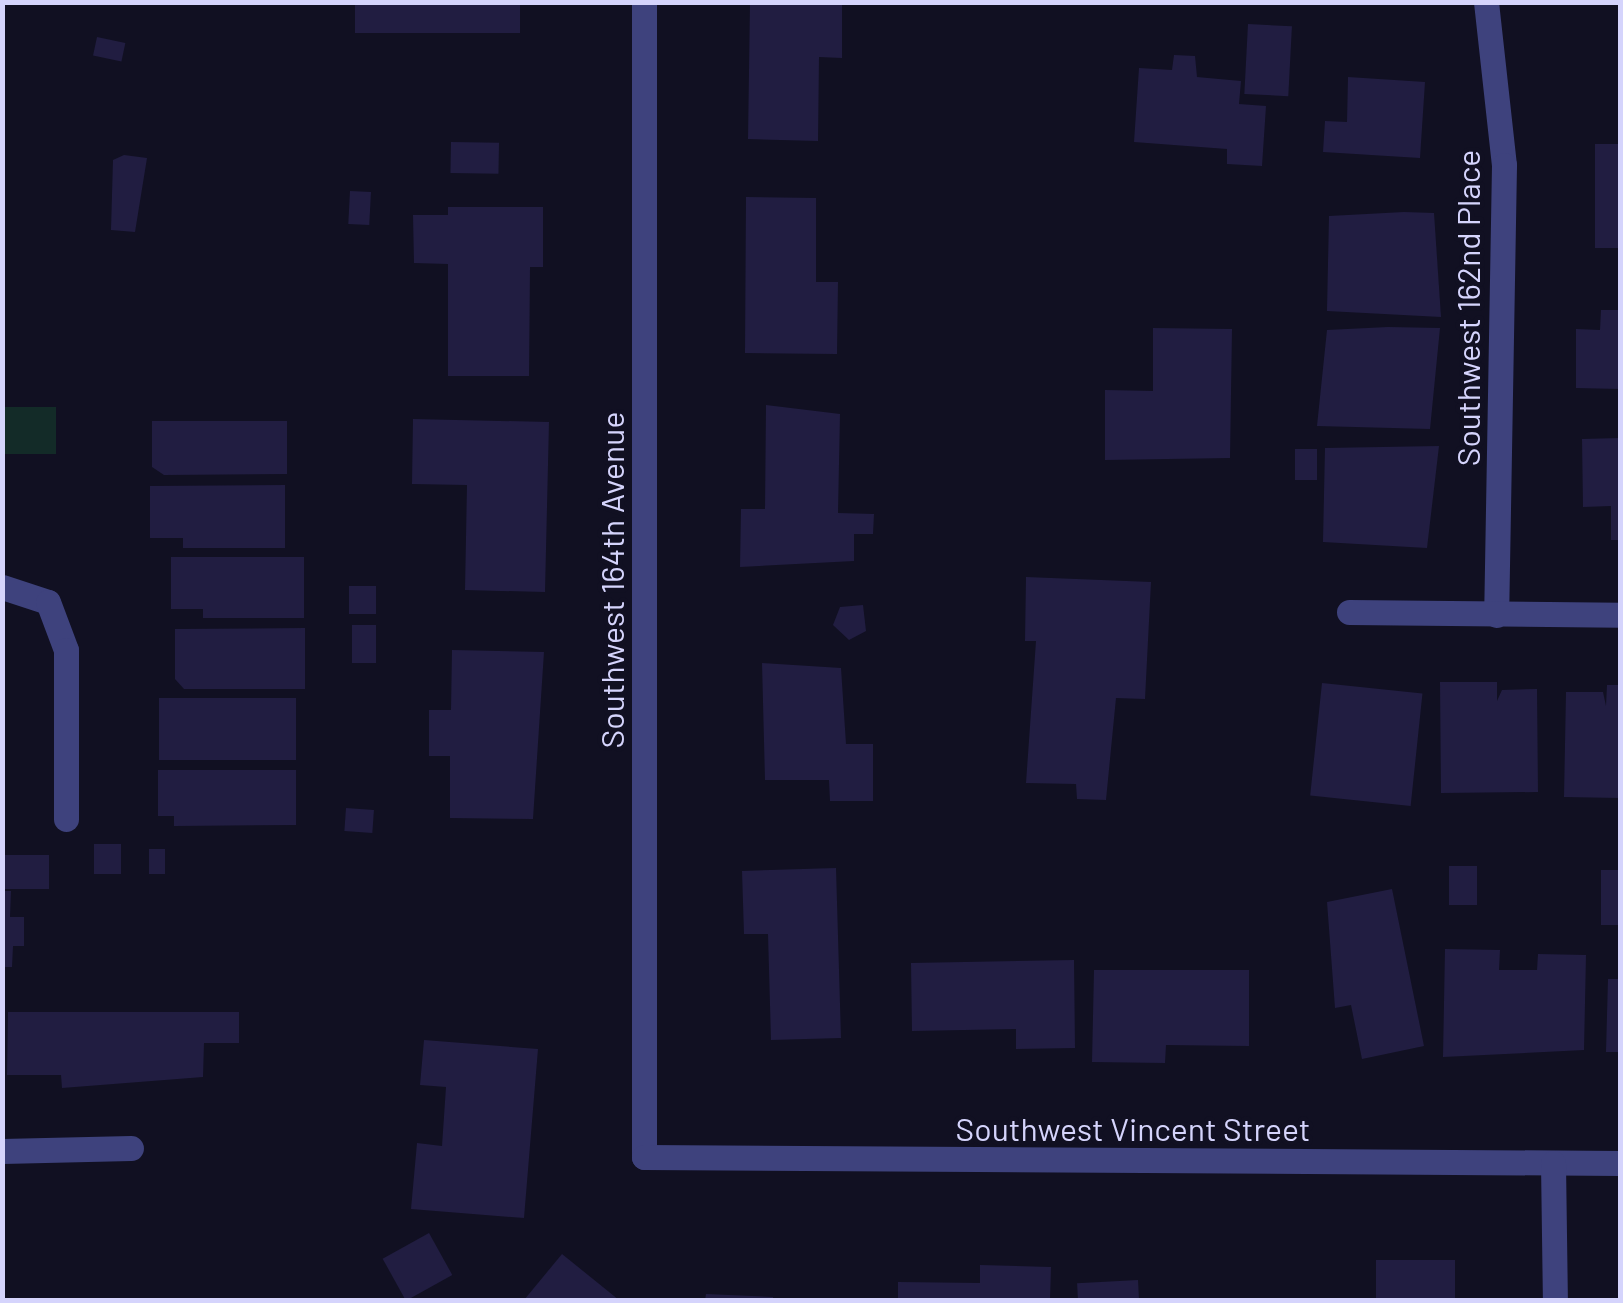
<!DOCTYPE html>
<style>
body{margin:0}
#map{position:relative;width:1623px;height:1303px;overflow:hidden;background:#111022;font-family:Barlow,sans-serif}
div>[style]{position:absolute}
.green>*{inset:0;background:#132b28;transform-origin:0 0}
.building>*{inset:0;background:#211d41;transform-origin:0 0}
.minor>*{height:25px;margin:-12.5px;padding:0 12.5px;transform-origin:12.5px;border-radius:12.5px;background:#3e427d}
span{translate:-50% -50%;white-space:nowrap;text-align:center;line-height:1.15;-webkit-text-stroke:9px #111022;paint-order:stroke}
.street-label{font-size:32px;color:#d5d4fc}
.frame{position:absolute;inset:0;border:5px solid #d5d4fc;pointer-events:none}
</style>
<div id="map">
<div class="green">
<i style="left:2px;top:407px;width:54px;height:47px"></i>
</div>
<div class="building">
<i style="left:355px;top:2px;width:165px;height:31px"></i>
<i style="clip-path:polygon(750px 2px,842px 2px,842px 58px,819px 57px,818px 141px,748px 139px)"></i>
<i style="left:1248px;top:24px;width:44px;height:70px;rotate:3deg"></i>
<i style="left:97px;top:37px;width:29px;height:19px;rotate:12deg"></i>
<i style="clip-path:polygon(1174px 55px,1195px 56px,1197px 77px,1241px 81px,1239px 104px,1266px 106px,1262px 166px,1227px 164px,1227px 149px,1134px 142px,1139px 68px,1172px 70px)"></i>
<i style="clip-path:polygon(1348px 77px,1425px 82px,1420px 158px,1323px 152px,1325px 121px,1347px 122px)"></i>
<i style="left:451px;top:142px;width:48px;height:31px;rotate:1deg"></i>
<i style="left:1595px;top:144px;width:25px;height:104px"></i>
<i style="clip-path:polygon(124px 155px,147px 158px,135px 232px,111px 230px,113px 160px)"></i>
<i style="left:350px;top:191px;width:21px;height:33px;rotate:3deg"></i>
<i style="clip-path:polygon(746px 197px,816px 198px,816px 282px,838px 282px,837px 354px,745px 353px)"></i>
<i style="clip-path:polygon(448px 207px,543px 207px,543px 267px,530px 267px,529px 376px,448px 376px,448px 264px,414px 263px,413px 215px,448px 215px)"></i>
<i style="clip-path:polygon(1404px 212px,1434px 213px,1441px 317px,1327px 311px,1329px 216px)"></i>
<i style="clip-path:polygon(1601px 310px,1620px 310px,1620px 389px,1576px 388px,1576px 329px,1600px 330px)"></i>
<i style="clip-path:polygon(1388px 327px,1440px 328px,1430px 429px,1317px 426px,1327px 330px)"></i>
<i style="clip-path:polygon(1153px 328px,1232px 329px,1230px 458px,1105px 460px,1105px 390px,1153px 391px)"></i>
<i style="clip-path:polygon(766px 405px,840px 414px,838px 513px,874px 514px,873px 534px,854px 534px,854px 561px,740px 567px,741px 509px,765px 509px)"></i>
<i style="clip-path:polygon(413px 419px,549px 422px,545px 592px,465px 590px,467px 485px,412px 484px)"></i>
<i style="clip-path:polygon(152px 421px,287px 421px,287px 474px,164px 475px,152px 467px)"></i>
<i style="clip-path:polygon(1620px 438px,1620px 540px,1611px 540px,1611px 506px,1583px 507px,1582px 439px)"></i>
<i style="clip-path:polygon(1439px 446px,1427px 548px,1323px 542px,1325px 448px)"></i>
<i style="left:1295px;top:449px;width:22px;height:31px"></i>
<i style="clip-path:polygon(285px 485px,285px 548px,183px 548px,183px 538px,150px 538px,150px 486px)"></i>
<i style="clip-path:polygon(171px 557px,304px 557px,304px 618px,203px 618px,203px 609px,171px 609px)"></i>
<i style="clip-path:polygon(1026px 577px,1151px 582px,1145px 699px,1116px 698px,1106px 800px,1077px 799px,1076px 784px,1026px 783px,1036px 641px,1025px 641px)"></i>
<i style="left:349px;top:586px;width:27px;height:28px"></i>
<i style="clip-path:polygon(863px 605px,866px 631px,849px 640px,833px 625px,840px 607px)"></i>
<i style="left:352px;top:625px;width:24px;height:38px"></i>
<i style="clip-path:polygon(305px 628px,305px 689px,184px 689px,175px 679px,175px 629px)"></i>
<i style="clip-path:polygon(452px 650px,544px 652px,533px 819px,450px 818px,450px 756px,429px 756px,429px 710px,451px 710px)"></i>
<i style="clip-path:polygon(762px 663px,841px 668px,846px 744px,873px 744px,873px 801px,830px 801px,829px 780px,765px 780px)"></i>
<i style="clip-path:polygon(1440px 682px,1497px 682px,1497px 701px,1502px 690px,1537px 689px,1538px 792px,1441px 793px)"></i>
<i style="left:1322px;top:683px;width:101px;height:113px;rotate:6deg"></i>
<i style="clip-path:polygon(1607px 685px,1620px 685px,1620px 798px,1564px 797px,1566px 692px,1603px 692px,1606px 706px)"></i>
<i style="left:159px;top:698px;width:137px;height:62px"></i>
<i style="clip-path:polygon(158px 770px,296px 770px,296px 825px,174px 826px,174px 816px,158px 816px)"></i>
<i style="left:346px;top:808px;width:28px;height:23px;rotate:4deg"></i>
<i style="left:94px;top:844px;width:27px;height:30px"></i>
<i style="left:149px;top:849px;width:16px;height:25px"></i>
<i style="left:2px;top:855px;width:47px;height:34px"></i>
<i style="left:1449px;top:866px;width:28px;height:39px"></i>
<i style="clip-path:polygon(836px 868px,841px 1038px,771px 1040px,768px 934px,744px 934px,742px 871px)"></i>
<i style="left:1601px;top:870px;width:19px;height:55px"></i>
<i style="clip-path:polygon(1392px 889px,1424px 1046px,1362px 1059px,1351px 1005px,1335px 1008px,1327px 902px)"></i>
<i style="clip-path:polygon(2px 891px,11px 891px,10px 917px,24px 917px,24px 946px,13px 946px,12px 967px,2px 967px)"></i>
<i style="clip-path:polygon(1445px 949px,1500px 950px,1499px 970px,1537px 970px,1538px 954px,1586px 955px,1584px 1050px,1443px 1057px)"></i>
<i style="clip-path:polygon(1074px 960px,1075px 1048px,1016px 1049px,1016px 1029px,912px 1031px,911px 963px)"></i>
<i style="clip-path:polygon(1094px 970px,1249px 970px,1249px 1046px,1166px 1045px,1165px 1063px,1092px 1062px)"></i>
<i style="clip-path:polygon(1608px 979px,1620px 979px,1620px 1052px,1606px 1052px)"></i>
<i style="clip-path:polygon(8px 1012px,239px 1012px,239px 1043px,204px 1043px,203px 1077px,62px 1088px,61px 1075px,7px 1075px)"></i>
<i style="clip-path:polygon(424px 1040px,538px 1049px,524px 1218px,411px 1209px,417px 1143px,442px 1146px,446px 1087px,420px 1085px)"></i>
<i style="left:429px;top:1233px;width:48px;height:53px;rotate:61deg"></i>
<i style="clip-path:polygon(562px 1254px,619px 1300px,524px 1300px)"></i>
<i style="left:1376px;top:1260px;width:79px;height:40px"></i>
<i style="clip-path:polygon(980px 1265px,1051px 1267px,1050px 1300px,898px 1300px,898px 1282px,980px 1283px)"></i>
<i style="left:1138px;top:1280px;width:20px;height:61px;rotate:87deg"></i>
<i style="clip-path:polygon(706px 1294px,773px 1297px,773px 1300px,705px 1300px)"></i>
</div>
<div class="minor">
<i style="left:644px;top:2px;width:1155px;rotate:90deg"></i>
<i style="left:644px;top:1157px;width:976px;rotate:0.35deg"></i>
<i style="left:1486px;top:2px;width:164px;rotate:83.7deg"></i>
<i style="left:1504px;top:165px;width:450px;rotate:91deg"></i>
<i style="left:2px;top:587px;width:48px;rotate:18.1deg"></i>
<i style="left:48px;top:602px;width:51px;rotate:69.4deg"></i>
<i style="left:66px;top:650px;width:169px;rotate:90deg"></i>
<i style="left:1349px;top:612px;width:271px;rotate:0.6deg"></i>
<i style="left:2px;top:1151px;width:129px;rotate:-1.3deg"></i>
<i style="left:1553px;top:1163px;width:137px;rotate:89.2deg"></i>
</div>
<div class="street-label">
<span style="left:1467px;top:308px;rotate:-90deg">Southwest 162nd Place</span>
<span style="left:611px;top:580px;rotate:-90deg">Southwest 164th Avenue</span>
<span style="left:1133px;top:1128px">Southwest Vincent Street</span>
</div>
<div class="frame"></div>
</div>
